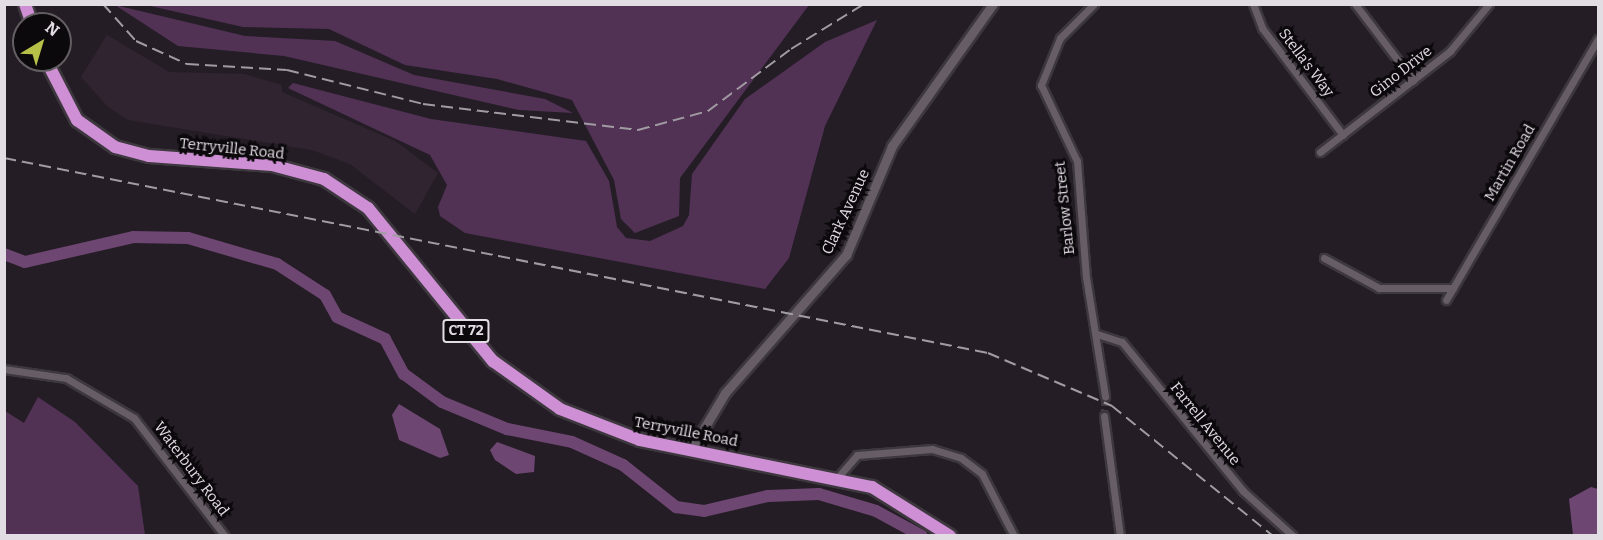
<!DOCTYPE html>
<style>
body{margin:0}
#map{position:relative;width:1603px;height:540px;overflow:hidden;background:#251d26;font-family:Bitter,serif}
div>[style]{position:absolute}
.built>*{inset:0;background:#302431}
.green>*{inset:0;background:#513255}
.water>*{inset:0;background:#6e4672}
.river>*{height:12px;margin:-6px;padding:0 6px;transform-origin:6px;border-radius:6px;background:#6e4672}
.street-tunnel>*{height:7px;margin-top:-3.5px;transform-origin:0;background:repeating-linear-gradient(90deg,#413a42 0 7px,transparent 0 10.5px)}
.roads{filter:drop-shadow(2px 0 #3d373e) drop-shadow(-2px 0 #3d373e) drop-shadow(0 2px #3d373e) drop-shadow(0 -2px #3d373e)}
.street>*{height:7px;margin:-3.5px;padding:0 3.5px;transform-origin:3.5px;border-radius:3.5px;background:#665d67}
.secondary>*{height:9px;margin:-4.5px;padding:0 4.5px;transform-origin:4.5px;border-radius:4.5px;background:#665d67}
.highway>*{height:12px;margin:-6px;padding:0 6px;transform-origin:6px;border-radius:6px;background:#ce8fd4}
.rail>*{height:2px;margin-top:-1px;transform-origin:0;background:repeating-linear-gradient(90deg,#a19ba2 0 12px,transparent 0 18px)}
span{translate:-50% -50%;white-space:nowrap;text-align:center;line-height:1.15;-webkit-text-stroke:6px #0c090c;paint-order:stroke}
.shield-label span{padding:2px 4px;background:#0c090c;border:2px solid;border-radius:4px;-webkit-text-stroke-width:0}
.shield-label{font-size:14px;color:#e2dde3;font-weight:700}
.street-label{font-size:15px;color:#e2dde3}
.frame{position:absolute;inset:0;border:6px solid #e2dde3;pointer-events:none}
.north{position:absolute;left:12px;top:12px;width:60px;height:60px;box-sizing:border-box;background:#0c090c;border:2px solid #625e62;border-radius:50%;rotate:38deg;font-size:16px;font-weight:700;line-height:24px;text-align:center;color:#e2dde3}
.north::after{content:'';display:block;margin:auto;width:21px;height:27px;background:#b7c147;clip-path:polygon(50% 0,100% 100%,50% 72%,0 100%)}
</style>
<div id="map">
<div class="built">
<i style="clip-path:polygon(107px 35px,169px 72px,244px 74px,282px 85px,282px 92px,395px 141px,438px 173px,415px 214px,350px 164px,312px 150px,128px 120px,108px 107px,81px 77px)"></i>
</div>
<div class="green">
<i style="clip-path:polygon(115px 5px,245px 36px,335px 41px,414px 75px,545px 99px,573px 113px,519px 110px,284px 56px,178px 46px)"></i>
<i style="clip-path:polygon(146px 5px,809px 5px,680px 178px,679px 216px,635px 233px,621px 219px,614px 180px,572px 100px,497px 79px,405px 65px,329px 29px,243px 27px)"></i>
<i style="clip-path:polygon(877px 20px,825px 126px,789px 258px,765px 289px,465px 233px,440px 216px,438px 207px,447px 185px,430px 155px,288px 88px,293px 83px,431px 119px,586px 141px,609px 181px,617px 227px,626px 238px,650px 241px,683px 226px,689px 215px,692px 174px,745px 99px,825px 42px)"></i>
<i style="clip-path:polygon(38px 397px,75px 422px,138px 486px,145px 535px,5px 535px,5px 411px,24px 423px)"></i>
</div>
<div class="water">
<i style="clip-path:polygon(399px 404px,440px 429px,449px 455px,440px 458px,399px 440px,392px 415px)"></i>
<i style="clip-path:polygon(497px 442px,535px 456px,534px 472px,516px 474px,495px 460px,490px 450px)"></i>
<i style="clip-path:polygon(1591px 487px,1598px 489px,1598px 535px,1573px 535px,1569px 499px)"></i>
</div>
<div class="river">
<i style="left:4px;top:254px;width:22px;rotate:21deg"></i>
<i style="left:25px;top:262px;width:111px;rotate:-13deg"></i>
<i style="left:133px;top:237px;width:55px;rotate:1deg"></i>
<i style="left:188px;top:238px;width:93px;rotate:16.3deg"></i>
<i style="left:277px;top:264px;width:57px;rotate:32.9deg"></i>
<i style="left:325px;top:295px;width:25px;rotate:61deg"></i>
<i style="left:337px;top:317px;width:53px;rotate:24.6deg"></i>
<i style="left:385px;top:339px;width:40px;rotate:62deg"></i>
<i style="left:404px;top:374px;width:47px;rotate:36.4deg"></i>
<i style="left:442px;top:402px;width:70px;rotate:22.6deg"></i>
<i style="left:507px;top:429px;width:66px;rotate:11.3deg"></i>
<i style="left:572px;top:442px;width:56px;rotate:24.3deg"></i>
<i style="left:623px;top:465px;width:68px;rotate:38.4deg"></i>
<i style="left:676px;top:507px;width:28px;rotate:8deg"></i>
<i style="left:704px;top:511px;width:66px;rotate:-13.2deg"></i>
<i style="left:768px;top:496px;width:51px;rotate:-2.2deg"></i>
<i style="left:819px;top:494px;width:59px;rotate:16.6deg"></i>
<i style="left:876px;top:511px;width:52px;rotate:28.5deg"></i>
</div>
<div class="street-tunnel">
<i style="left:1104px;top:416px;width:20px;rotate:-87deg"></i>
</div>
<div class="roads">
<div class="street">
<i style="left:1094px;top:4px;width:48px;rotate:135deg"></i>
<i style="left:1060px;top:38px;width:51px;rotate:112deg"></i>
<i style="left:1041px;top:85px;width:84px;rotate:64.7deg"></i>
<i style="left:1077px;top:161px;width:116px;rotate:85.6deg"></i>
<i style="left:1086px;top:277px;width:121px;rotate:80.9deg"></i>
<i style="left:1253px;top:4px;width:26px;rotate:69deg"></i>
<i style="left:1262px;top:28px;width:134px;rotate:52.9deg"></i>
<i style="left:1355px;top:4px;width:96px;rotate:52.7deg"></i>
<i style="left:1320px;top:152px;width:165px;rotate:-37.8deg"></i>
<i style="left:1450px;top:51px;width:61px;rotate:-50.3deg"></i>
<i style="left:1324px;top:258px;width:63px;rotate:28.6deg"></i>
<i style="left:1379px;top:288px;width:74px"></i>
<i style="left:1446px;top:300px;width:302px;rotate:-59.8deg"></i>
<i style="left:1097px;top:334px;width:26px;rotate:18deg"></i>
<i style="left:1122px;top:342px;width:192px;rotate:50.9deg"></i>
<i style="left:1243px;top:491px;width:67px;rotate:42deg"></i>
<i style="left:4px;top:369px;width:63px;rotate:8.3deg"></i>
<i style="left:66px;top:378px;width:79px;rotate:30.5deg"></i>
<i style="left:134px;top:418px;width:149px;rotate:52.4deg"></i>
<i style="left:1104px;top:416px;width:121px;rotate:82.4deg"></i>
<i style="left:838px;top:477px;width:29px;rotate:-49deg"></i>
<i style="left:857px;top:455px;width:75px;rotate:-4.6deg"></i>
<i style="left:932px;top:449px;width:30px;rotate:17deg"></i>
<i style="left:961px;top:458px;width:26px;rotate:37deg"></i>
<i style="left:982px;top:474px;width:70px;rotate:62.7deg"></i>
</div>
<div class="secondary">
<i style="left:691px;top:450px;width:66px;rotate:-59.2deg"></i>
<i style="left:725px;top:393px;width:184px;rotate:-48.8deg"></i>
<i style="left:846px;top:255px;width:118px;rotate:-67.1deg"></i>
<i style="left:892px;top:146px;width:174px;rotate:-54.6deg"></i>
</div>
<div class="highway">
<i style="left:25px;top:4px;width:21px;rotate:71deg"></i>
<i style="left:46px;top:60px;width:68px;rotate:62.7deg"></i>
<i style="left:77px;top:120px;width:47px;rotate:35.4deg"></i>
<i style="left:115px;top:147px;width:35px;rotate:15deg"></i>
<i style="left:149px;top:156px;width:123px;rotate:4.2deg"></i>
<i style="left:272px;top:165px;width:54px;rotate:15.1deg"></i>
<i style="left:324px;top:179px;width:53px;rotate:33.4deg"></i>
<i style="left:368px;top:208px;width:198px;rotate:50.8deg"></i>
<i style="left:493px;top:361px;width:82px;rotate:35.6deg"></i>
<i style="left:560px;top:409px;width:86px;rotate:21.2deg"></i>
<i style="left:640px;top:440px;width:237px;rotate:11.5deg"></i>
<i style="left:872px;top:487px;width:92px;rotate:32.1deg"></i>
</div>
</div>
<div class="rail">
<i style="left:103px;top:4px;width:50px;rotate:48.3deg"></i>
<i style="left:136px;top:41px;width:56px;rotate:24.3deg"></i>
<i style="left:187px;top:64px;width:100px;rotate:3.4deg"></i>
<i style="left:287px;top:70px;width:140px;rotate:14deg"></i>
<i style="left:423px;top:104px;width:217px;rotate:6.9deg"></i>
<i style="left:638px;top:130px;width:73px;rotate:-15.2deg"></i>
<i style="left:708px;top:111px;width:104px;rotate:-36.8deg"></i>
<i style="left:791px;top:49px;width:86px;rotate:-31.7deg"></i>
<i style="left:4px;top:158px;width:1003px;rotate:11.21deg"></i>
<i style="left:988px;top:353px;width:135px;rotate:23.1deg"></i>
<i style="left:1112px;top:406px;width:207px;rotate:38.9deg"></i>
</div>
<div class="shield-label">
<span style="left:466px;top:331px">CT 72</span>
</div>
<div class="street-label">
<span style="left:1306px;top:63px;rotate:53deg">Stella's Way</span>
<span style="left:1401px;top:72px;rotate:-38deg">Gino Drive</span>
<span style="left:232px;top:149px;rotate:6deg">Terryville Road</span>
<span style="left:1510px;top:163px;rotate:-60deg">Martin Road</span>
<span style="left:1065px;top:208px;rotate:-96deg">Barlow Street</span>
<span style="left:846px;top:212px;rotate:-65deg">Clark Avenue</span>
<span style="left:1205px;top:424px;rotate:51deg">Farrell Avenue</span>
<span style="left:686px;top:432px;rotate:11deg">Terryville Road</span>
<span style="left:191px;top:469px;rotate:53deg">Waterbury Road</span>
</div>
<div class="frame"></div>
<div class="north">N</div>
</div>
